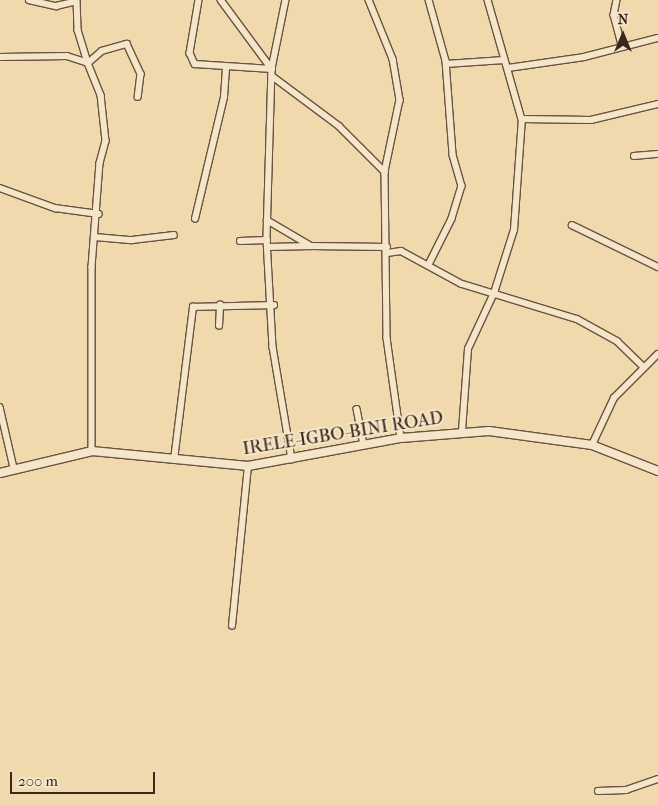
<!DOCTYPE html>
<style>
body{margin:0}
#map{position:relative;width:658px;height:805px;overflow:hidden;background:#f0d9ad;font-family:"IM FELL French Canon",serif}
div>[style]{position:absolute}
.roads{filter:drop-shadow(1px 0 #695340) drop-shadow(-1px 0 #695340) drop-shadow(0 1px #695340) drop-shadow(0 -1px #695340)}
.street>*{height:5.5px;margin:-2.75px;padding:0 2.75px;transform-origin:2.75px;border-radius:2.75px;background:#f5e6ca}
.secondary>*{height:8px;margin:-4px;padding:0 4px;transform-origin:4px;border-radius:4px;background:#f5e6ca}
span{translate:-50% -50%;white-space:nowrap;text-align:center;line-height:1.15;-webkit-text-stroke:4px #f5e6ca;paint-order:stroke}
.street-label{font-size:18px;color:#3c261b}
.north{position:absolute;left:598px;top:10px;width:50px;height:50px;-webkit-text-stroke:4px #f5e6ca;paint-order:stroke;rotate:0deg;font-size:14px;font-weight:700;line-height:20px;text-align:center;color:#3c261b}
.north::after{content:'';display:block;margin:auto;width:18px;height:22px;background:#3c261b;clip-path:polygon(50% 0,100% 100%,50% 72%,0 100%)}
.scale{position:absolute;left:10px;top:772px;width:145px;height:22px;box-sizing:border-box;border:2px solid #3c261b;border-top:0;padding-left:6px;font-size:15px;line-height:18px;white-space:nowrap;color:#3c261b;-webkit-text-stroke:4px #f5e6ca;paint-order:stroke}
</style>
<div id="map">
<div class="roads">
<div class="street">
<i style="left:29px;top:0;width:28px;rotate:13deg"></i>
<i style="left:56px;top:6px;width:18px;rotate:-13deg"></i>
<i style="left:77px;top:0;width:30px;rotate:88deg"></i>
<i style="left:78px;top:30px;width:34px;rotate:73deg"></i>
<i style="left:88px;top:63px;width:18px;rotate:-41deg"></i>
<i style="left:102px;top:51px;width:26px;rotate:-16deg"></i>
<i style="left:127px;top:44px;width:33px;rotate:65deg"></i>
<i style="left:141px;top:74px;width:23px;rotate:97deg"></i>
<i style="left:199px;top:0;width:54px;rotate:99.6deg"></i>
<i style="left:190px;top:53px;width:12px;rotate:66deg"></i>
<i style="left:195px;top:64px;width:77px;rotate:3.7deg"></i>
<i style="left:221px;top:0;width:86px;rotate:53.5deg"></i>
<i style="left:286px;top:0;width:70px;rotate:101.5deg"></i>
<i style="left:272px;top:69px;width:171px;rotate:91.7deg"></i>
<i style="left:267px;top:240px;width:107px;rotate:86.8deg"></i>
<i style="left:273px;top:347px;width:114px;rotate:80.4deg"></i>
<i style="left:369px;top:0;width:64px;rotate:67.9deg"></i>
<i style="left:393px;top:59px;width:42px;rotate:80.3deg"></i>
<i style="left:400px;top:100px;width:74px;rotate:101.8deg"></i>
<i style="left:385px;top:172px;width:166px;rotate:89.3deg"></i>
<i style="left:387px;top:338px;width:101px;rotate:82deg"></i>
<i style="left:429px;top:0;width:63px;rotate:74.4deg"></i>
<i style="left:446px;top:61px;width:94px;rotate:85.7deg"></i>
<i style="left:453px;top:155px;width:32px;rotate:74deg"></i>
<i style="left:462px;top:186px;width:34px;rotate:107deg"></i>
<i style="left:452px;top:219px;width:51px;rotate:116.6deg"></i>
<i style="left:488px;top:0;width:124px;rotate:74.1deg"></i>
<i style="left:617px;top:0;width:15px;rotate:101deg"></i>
<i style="left:614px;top:15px;width:31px;rotate:75deg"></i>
<i style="left:0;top:57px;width:67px;rotate:-0.9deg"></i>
<i style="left:67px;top:56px;width:22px;rotate:18deg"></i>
<i style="left:88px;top:63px;width:35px;rotate:68deg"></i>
<i style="left:101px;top:95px;width:46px;rotate:83.8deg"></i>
<i style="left:106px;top:141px;width:23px;rotate:105deg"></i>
<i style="left:100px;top:163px;width:104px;rotate:94.4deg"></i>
<i style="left:92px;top:267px;width:184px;rotate:90deg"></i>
<i style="left:446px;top:64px;width:58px;rotate:-3.9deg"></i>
<i style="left:508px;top:68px;width:77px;rotate:-8.2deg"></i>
<i style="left:584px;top:57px;width:76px;rotate:-14.4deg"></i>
<i style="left:272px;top:76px;width:84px;rotate:36.7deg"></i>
<i style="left:339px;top:126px;width:65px;rotate:45deg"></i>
<i style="left:634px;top:156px;width:24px;rotate:-5deg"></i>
<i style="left:0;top:188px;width:59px;rotate:20deg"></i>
<i style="left:55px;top:208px;width:44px;rotate:7.8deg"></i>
<i style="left:195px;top:219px;width:125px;rotate:-76.6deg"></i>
<i style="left:224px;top:97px;width:28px;rotate:-86deg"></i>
<i style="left:267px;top:220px;width:51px;rotate:30.6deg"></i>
<i style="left:311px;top:246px;width:76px;rotate:0.8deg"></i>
<i style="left:572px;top:225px;width:96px;rotate:26deg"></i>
<i style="left:95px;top:237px;width:37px;rotate:5deg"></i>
<i style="left:132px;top:240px;width:42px;rotate:-6.8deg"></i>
<i style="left:240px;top:241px;width:27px;rotate:-2deg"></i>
<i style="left:268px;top:247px;width:43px;rotate:-1.3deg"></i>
<i style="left:387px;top:253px;width:14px;rotate:-8deg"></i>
<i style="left:401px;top:251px;width:69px;rotate:28.4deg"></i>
<i style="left:462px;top:284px;width:120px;rotate:16.9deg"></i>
<i style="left:577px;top:319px;width:46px;rotate:28.8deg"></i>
<i style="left:617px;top:341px;width:35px;rotate:44deg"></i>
<i style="left:219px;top:326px;width:21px;rotate:-87deg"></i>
<i style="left:0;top:407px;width:63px;rotate:77.1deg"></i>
<i style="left:357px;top:409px;width:36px;rotate:79deg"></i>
<i style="left:462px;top:431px;width:82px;rotate:-85.8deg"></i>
<i style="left:468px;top:349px;width:62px;rotate:-65.1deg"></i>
<i style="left:494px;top:293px;width:66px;rotate:-72.4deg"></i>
<i style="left:514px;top:230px;width:111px;rotate:-85.9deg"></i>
<i style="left:522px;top:119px;width:69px;rotate:0.8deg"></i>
<i style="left:591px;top:120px;width:69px;rotate:-13.4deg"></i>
<i style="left:592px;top:445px;width:52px;rotate:-64.9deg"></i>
<i style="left:614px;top:398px;width:62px;rotate:-45deg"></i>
<i style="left:174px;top:460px;width:154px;rotate:-82.9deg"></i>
<i style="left:193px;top:307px;width:81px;rotate:-1.4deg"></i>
<i style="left:232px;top:626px;width:161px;rotate:-84.3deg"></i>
<i style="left:598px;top:791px;width:28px;rotate:-2deg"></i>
<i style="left:626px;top:790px;width:34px;rotate:-19deg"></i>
</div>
<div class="secondary">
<i style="left:0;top:473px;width:95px;rotate:-13.4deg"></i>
<i style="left:92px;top:451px;width:157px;rotate:5.5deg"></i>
<i style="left:248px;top:466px;width:156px;rotate:-10.4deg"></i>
<i style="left:401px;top:438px;width:88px;rotate:-4.5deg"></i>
<i style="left:489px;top:431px;width:104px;rotate:7.7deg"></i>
<i style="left:592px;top:445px;width:71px;rotate:21.5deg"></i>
</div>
</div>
<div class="street-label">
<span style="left:343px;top:434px;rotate:-9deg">IRELE-IGBO-BINI ROAD</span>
</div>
<div class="north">N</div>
<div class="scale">200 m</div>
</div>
